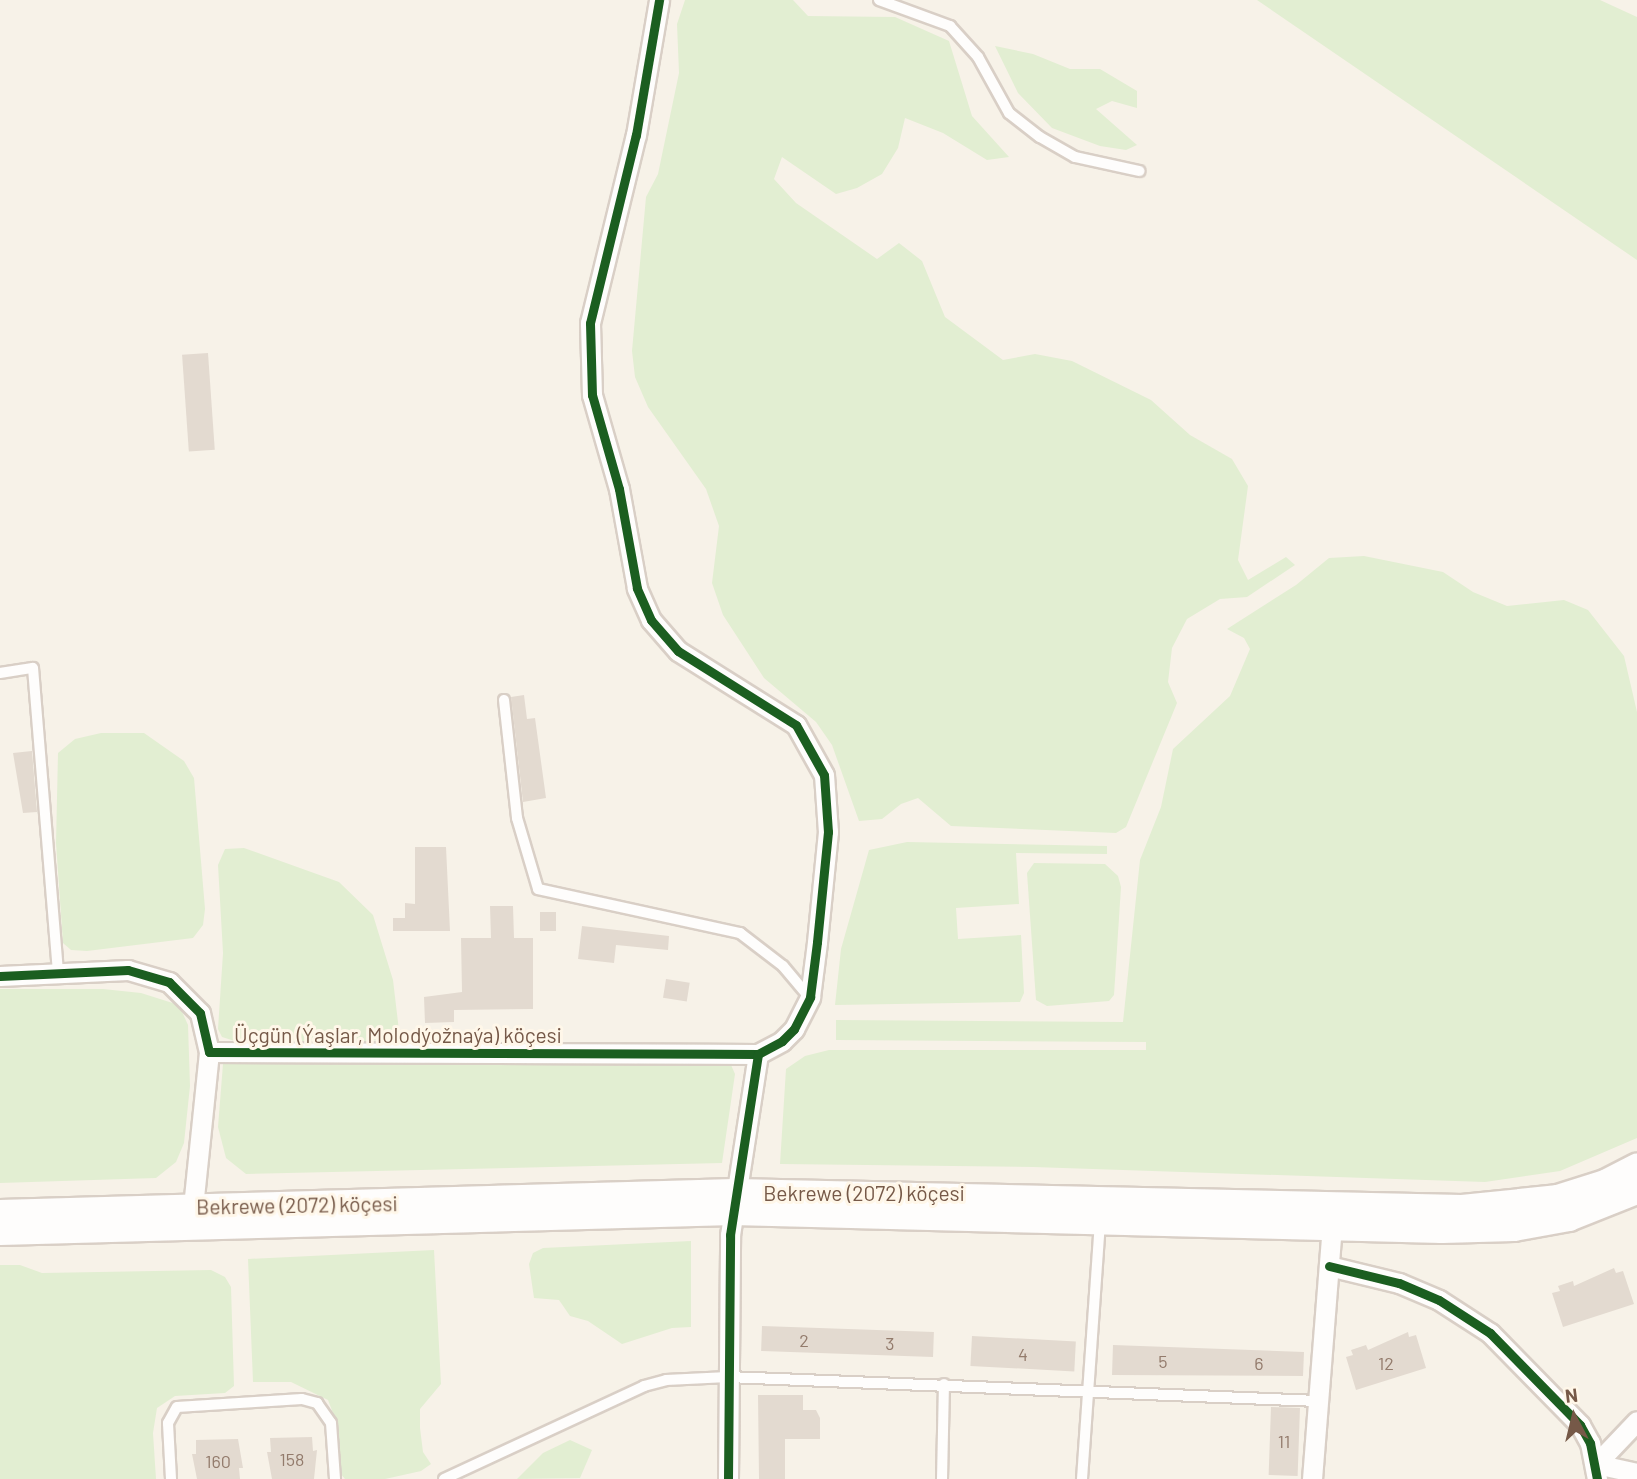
<!DOCTYPE html>
<meta charset="utf-8">
<style>
body{margin:0}
#map{position:relative;width:1637px;height:1479px;overflow:hidden;background:#f7f2e8;font-family:Barlow,sans-serif}
div>[style]{position:absolute}
.green>*{inset:0;background:#e2eed2}
.building>*{inset:0;background:#e3dad0;transform-origin:0 0}
.roads{filter:drop-shadow(2px 0 #d9cfc6) drop-shadow(-2px 0 #d9cfc6) drop-shadow(0 2px #d9cfc6) drop-shadow(0 -2px #d9cfc6)}
.service>*{height:10px;margin:-5px;padding:0 5px;transform-origin:5px;border-radius:5px;background:#fefdfc}
.minor>*{height:19px;margin:-9.5px;padding:0 9.5px;transform-origin:9.5px;border-radius:9.5px;background:#fefdfc}
.secondary>*{height:26px;margin:-13px;padding:0 13px;transform-origin:13px;border-radius:13px;background:#fefdfc}
.cycleway>*{height:9px;margin:-4.5px;padding:0 4.5px;transform-origin:4.5px;border-radius:4.5px;background:#1b5e20}
span{translate:-50% -50%;white-space:nowrap;text-align:center;line-height:1.15;-webkit-text-stroke:6px #fff7e9;paint-order:stroke}
.number-label{font-size:18px;color:#937b6c}
.number-label span{-webkit-text-stroke-width:0}
.street-label{font-size:21px;color:#765948}
.north{position:absolute;left:1539px;top:1381px;width:70px;height:70px;-webkit-text-stroke:5px #fff7e9;paint-order:stroke;rotate:353deg;font-size:19px;font-weight:700;line-height:28px;text-align:center;color:#765948}
.north::after{content:'';display:block;margin:auto;width:24px;height:32px;background:#765948;clip-path:polygon(50% 0,100% 100%,50% 72%,0 100%)}
</style>
<div id="map">
<div class="green">
<i style="clip-path:polygon(685px 0,793px 0,808px 16px,895px 17px,949px 41px,972px 116px,1009px 157px,987px 160px,943px 133px,905px 118px,898px 148px,882px 174px,857px 188px,836px 194px,782px 157px,774px 179px,796px 203px,877px 259px,899px 243px,922px 261px,945px 317px,1003px 360px,1035px 354px,1072px 361px,1151px 400px,1190px 435px,1232px 459px,1248px 486px,1238px 560px,1248px 580px,1286px 557px,1295px 565px,1247px 597px,1220px 599px,1187px 619px,1172px 648px,1168px 682px,1177px 703px,1126px 827px,1116px 833px,951px 826px,918px 798px,901px 804px,882px 819px,859px 821px,832px 745px,816px 722px,764px 678px,723px 615px,712px 583px,719px 526px,706px 489px,648px 407px,635px 377px,632px 351px,646px 197px,658px 174px,679px 73px,677px 24px)"></i>
<i style="clip-path:polygon(1257px 0,1600px 0,1637px 17px,1637px 260px)"></i>
<i style="clip-path:polygon(995px 46px,1033px 54px,1070px 69px,1100px 69px,1137px 91px,1137px 108px,1112px 101px,1096px 109px,1137px 145px,1126px 150px,1100px 146px,1052px 128px,1018px 93px)"></i>
<i style="clip-path:polygon(1364px 556px,1443px 572px,1473px 592px,1507px 606px,1564px 600px,1588px 610px,1624px 656px,1637px 712px,1637px 1138px,1560px 1171px,1485px 1182px,1033px 1167px,780px 1164px,786px 1069px,805px 1056px,829px 1050px,1146px 1050px,1146px 1042px,836px 1040px,836px 1020px,1123px 1022px,1140px 860px,1161px 807px,1173px 749px,1230px 696px,1250px 649px,1244px 638px,1227px 629px,1296px 585px,1329px 558px)"></i>
<i style="clip-path:polygon(101px 733px,144px 733px,184px 761px,194px 778px,205px 909px,203px 925px,193px 938px,87px 951px,71px 950px,63px 943px,56px 843px,58px 753px,75px 739px)"></i>
<i style="clip-path:polygon(907px 842px,1107px 846px,1107px 854px,1016px 853px,1019px 904px,956px 908px,958px 939px,1021px 935px,1024px 993px,1020px 1002px,835px 1005px,841px 949px,869px 850px)"></i>
<i style="clip-path:polygon(244px 848px,339px 882px,373px 915px,393px 980px,400px 1039px,295px 1045px,241px 1043px,222px 1037px,218px 1029px,223px 953px,218px 865px,225px 849px)"></i>
<i style="clip-path:polygon(1034px 863px,1105px 864px,1118px 876px,1121px 887px,1114px 995px,1109px 1001px,1047px 1006px,1036px 1000px,1027px 873px)"></i>
<i style="clip-path:polygon(0 989px,103px 989px,141px 993px,179px 1005px,188px 1025px,190px 1086px,184px 1143px,176px 1162px,156px 1178px,0 1183px)"></i>
<i style="clip-path:polygon(728px 1058px,735px 1074px,722px 1163px,246px 1174px,226px 1158px,218px 1127px,223px 1064px,232px 1061px)"></i>
<i style="clip-path:polygon(691px 1241px,691px 1327px,672px 1328px,622px 1344px,588px 1321px,570px 1316px,559px 1300px,534px 1298px,529px 1264px,533px 1253px,543px 1248px)"></i>
<i style="clip-path:polygon(434px 1250px,441px 1384px,420px 1409px,420px 1428px,423px 1452px,431px 1464px,421px 1471px,385px 1479px,345px 1479px,340px 1473px,336px 1421px,328px 1400px,291px 1382px,253px 1382px,248px 1259px)"></i>
<i style="clip-path:polygon(0 1265px,20px 1265px,42px 1273px,211px 1270px,225px 1277px,231px 1287px,234px 1386px,225px 1393px,175px 1396px,157px 1408px,153px 1433px,156px 1479px,0 1479px)"></i>
<i style="clip-path:polygon(570px 1440px,592px 1450px,580px 1478px,517px 1479px,543px 1453px)"></i>
</div>
<div class="building">
<i style="left:208px;top:353px;width:97px;height:26px;rotate:86deg"></i>
<i style="clip-path:polygon(524px 695px,527px 719px,535px 718px,546px 798px,523px 802px,511px 697px)"></i>
<i style="clip-path:polygon(32px 751px,37px 812px,23px 813px,13px 753px)"></i>
<i style="clip-path:polygon(415px 847px,446px 847px,450px 931px,393px 931px,393px 918px,405px 918px,405px 903px,415px 904px)"></i>
<i style="clip-path:polygon(490px 906px,513px 906px,514px 938px,533px 938px,533px 1009px,454px 1010px,454px 1022px,425px 1023px,424px 997px,462px 992px,461px 938px,491px 938px)"></i>
<i style="left:556px;top:912px;width:19px;height:16px;rotate:90deg"></i>
<i style="clip-path:polygon(582px 926px,669px 936px,668px 950px,616px 945px,614px 963px,578px 959px)"></i>
<i style="left:666px;top:979px;width:24px;height:19px;rotate:9deg"></i>
<i style="clip-path:polygon(1614px 1268px,1616px 1273px,1623px 1271px,1634px 1304px,1563px 1327px,1552px 1293px,1560px 1291px,1558px 1286px,1573px 1281px,1574px 1286px)"></i>
<i style="left:762px;top:1326px;width:172px;height:25px;rotate:2deg"></i>
<i style="clip-path:polygon(1408px 1332px,1409px 1337px,1416px 1335px,1426px 1368px,1356px 1390px,1346px 1357px,1353px 1355px,1351px 1350px,1366px 1345px,1368px 1350px)"></i>
<i style="left:972px;top:1336px;width:104px;height:30px;rotate:3deg"></i>
<i style="clip-path:polygon(1113px 1345px,1304px 1352px,1303px 1376px,1112px 1375px)"></i>
<i style="clip-path:polygon(758px 1395px,803px 1395px,803px 1410px,816px 1410px,820px 1418px,820px 1439px,785px 1439px,785px 1479px,759px 1479px)"></i>
<i style="left:1271px;top:1407px;width:29px;height:68px;rotate:2deg"></i>
<i style="clip-path:polygon(312px 1437px,313px 1451px,317px 1450px,314px 1479px,272px 1479px,267px 1452px,271px 1452px,270px 1438px)"></i>
<i style="clip-path:polygon(238px 1439px,243px 1468px,239px 1468px,240px 1479px,197px 1479px,192px 1454px,196px 1454px,196px 1440px)"></i>
</div>
<div class="roads">
<div class="service">
<i style="left:879px;top:0;width:76px;rotate:20.1deg"></i>
<i style="left:950px;top:26px;width:42px;rotate:47.9deg"></i>
<i style="left:978px;top:57px;width:64px;rotate:61deg"></i>
<i style="left:1009px;top:113px;width:39px;rotate:38deg"></i>
<i style="left:1040px;top:137px;width:40px;rotate:29.7deg"></i>
<i style="left:1075px;top:157px;width:66px;rotate:12.3deg"></i>
<i style="left:0;top:673px;width:33px;rotate:-9deg"></i>
<i style="left:33px;top:668px;width:305px;rotate:85.3deg"></i>
<i style="left:504px;top:700px;width:119px;rotate:83.7deg"></i>
<i style="left:517px;top:818px;width:74px;rotate:73.5deg"></i>
<i style="left:538px;top:889px;width:207px;rotate:12.3deg"></i>
<i style="left:740px;top:933px;width:54px;rotate:37.5deg"></i>
<i style="left:783px;top:966px;width:40px;rotate:50deg"></i>
<i style="left:171px;top:1479px;width:56px;rotate:-93.1deg"></i>
<i style="left:168px;top:1423px;width:18px;rotate:-61deg"></i>
<i style="left:177px;top:1407px;width:125px;rotate:-3.7deg"></i>
<i style="left:302px;top:1399px;width:16px;rotate:15deg"></i>
<i style="left:317px;top:1403px;width:24px;rotate:55deg"></i>
<i style="left:331px;top:1423px;width:56px;rotate:85.9deg"></i>
<i style="left:444px;top:1479px;width:221px;rotate:-24.9deg"></i>
<i style="left:644px;top:1386px;width:23px;rotate:-15deg"></i>
<i style="left:666px;top:1380px;width:62px;rotate:-2.8deg"></i>
<i style="left:728px;top:1377px;width:591px;rotate:2.33deg"></i>
<i style="left:942px;top:1479px;width:95px;rotate:-88.8deg"></i>
<i style="left:1082px;top:1479px;width:256px;rotate:-86deg"></i>
</div>
<div class="minor">
<i style="left:0;top:976px;width:128px;rotate:-2.7deg"></i>
<i style="left:128px;top:970px;width:43px;rotate:16.3deg"></i>
<i style="left:169px;top:982px;width:44px;rotate:45deg"></i>
<i style="left:200px;top:1013px;width:40px;rotate:77deg"></i>
<i style="left:209px;top:1052px;width:549px;rotate:0.21deg"></i>
<i style="left:758px;top:1054px;width:27px;rotate:-28deg"></i>
<i style="left:782px;top:1041px;width:17px;rotate:-45deg"></i>
<i style="left:794px;top:1029px;width:36px;rotate:-63deg"></i>
<i style="left:810px;top:997px;width:55px;rotate:-82.7deg"></i>
<i style="left:817px;top:942px;width:111px;rotate:-84.3deg"></i>
<i style="left:828px;top:832px;width:57px;rotate:-94deg"></i>
<i style="left:824px;top:775px;width:57px;rotate:-119.2deg"></i>
<i style="left:796px;top:725px;width:139px;rotate:-147.9deg"></i>
<i style="left:678px;top:651px;width:41px;rotate:-131.1deg"></i>
<i style="left:651px;top:620px;width:35px;rotate:-114deg"></i>
<i style="left:637px;top:588px;width:101px;rotate:-100.3deg"></i>
<i style="left:619px;top:489px;width:98px;rotate:-106deg"></i>
<i style="left:592px;top:395px;width:72px;rotate:-91.6deg"></i>
<i style="left:590px;top:323px;width:194px;rotate:-76.3deg"></i>
<i style="left:636px;top:135px;width:137px;rotate:-80.3deg"></i>
<i style="left:193px;top:1207px;width:156px;rotate:-84.1deg"></i>
<i style="left:1329px;top:1266px;width:72px;rotate:13.7deg"></i>
<i style="left:1399px;top:1283px;width:43px;rotate:23deg"></i>
<i style="left:1439px;top:1300px;width:61px;rotate:32.9deg"></i>
<i style="left:1490px;top:1333px;width:129px;rotate:45.6deg"></i>
<i style="left:1580px;top:1425px;width:21px;rotate:61deg"></i>
<i style="left:1590px;top:1443px;width:37px;rotate:79deg"></i>
<i style="left:1596px;top:1464px;width:59px;rotate:-46.4deg"></i>
<i style="left:1596px;top:1464px;width:42px;rotate:12.4deg"></i>
<i style="left:728px;top:1479px;width:244px;rotate:-89.5deg"></i>
<i style="left:730px;top:1235px;width:183px;rotate:-81.2deg"></i>
<i style="left:1312px;top:1479px;width:265px;rotate:-85.5deg"></i>
</div>
<div class="secondary">
<i style="left:0;top:1213px;width:735px;rotate:-1.64deg"></i>
<i style="left:735px;top:1192px;width:727px;rotate:1.26deg"></i>
<i style="left:1462px;top:1208px;width:97px;rotate:-5.9deg"></i>
<i style="left:1558px;top:1198px;width:49px;rotate:-17.7deg"></i>
<i style="left:1605px;top:1183px;width:36px;rotate:-27deg"></i>
<i style="left:0;top:1232px;width:733px;rotate:-1.56deg"></i>
<i style="left:733px;top:1212px;width:709px;rotate:1.45deg"></i>
<i style="left:1442px;top:1230px;width:72px;rotate:-1.6deg"></i>
<i style="left:1514px;top:1228px;width:56px;rotate:-10.3deg"></i>
<i style="left:1569px;top:1218px;width:73px;rotate:-21.7deg"></i>
</div>
</div>
<div class="cycleway">
<i style="left:0;top:976px;width:128px;rotate:-2.7deg"></i>
<i style="left:128px;top:970px;width:43px;rotate:16.3deg"></i>
<i style="left:169px;top:982px;width:44px;rotate:45deg"></i>
<i style="left:200px;top:1013px;width:40px;rotate:77deg"></i>
<i style="left:209px;top:1052px;width:549px;rotate:0.21deg"></i>
<i style="left:758px;top:1054px;width:27px;rotate:-28deg"></i>
<i style="left:782px;top:1041px;width:17px;rotate:-45deg"></i>
<i style="left:794px;top:1029px;width:36px;rotate:-63deg"></i>
<i style="left:810px;top:997px;width:55px;rotate:-82.7deg"></i>
<i style="left:817px;top:942px;width:111px;rotate:-84.3deg"></i>
<i style="left:828px;top:832px;width:57px;rotate:-94deg"></i>
<i style="left:824px;top:775px;width:57px;rotate:-119.2deg"></i>
<i style="left:796px;top:725px;width:139px;rotate:-147.9deg"></i>
<i style="left:678px;top:651px;width:41px;rotate:-131.1deg"></i>
<i style="left:651px;top:620px;width:35px;rotate:-114deg"></i>
<i style="left:637px;top:588px;width:101px;rotate:-100.3deg"></i>
<i style="left:619px;top:489px;width:98px;rotate:-106deg"></i>
<i style="left:592px;top:395px;width:72px;rotate:-91.6deg"></i>
<i style="left:590px;top:323px;width:194px;rotate:-76.3deg"></i>
<i style="left:636px;top:135px;width:137px;rotate:-80.3deg"></i>
<i style="left:1329px;top:1266px;width:72px;rotate:13.7deg"></i>
<i style="left:1399px;top:1283px;width:43px;rotate:23deg"></i>
<i style="left:1439px;top:1300px;width:61px;rotate:32.9deg"></i>
<i style="left:1490px;top:1333px;width:129px;rotate:45.6deg"></i>
<i style="left:1580px;top:1425px;width:21px;rotate:61deg"></i>
<i style="left:1590px;top:1443px;width:37px;rotate:79deg"></i>
<i style="left:728px;top:1479px;width:244px;rotate:-89.5deg"></i>
<i style="left:730px;top:1235px;width:183px;rotate:-81.2deg"></i>
</div>
<div class="number-label">
<span style="left:804px;top:1340px">2</span>
<span style="left:890px;top:1343px">3</span>
<span style="left:1023px;top:1354px">4</span>
<span style="left:1163px;top:1361px">5</span>
<span style="left:1259px;top:1363px">6</span>
<span style="left:1386px;top:1363px">12</span>
<span style="left:1284px;top:1441px">11</span>
<span style="left:292px;top:1459px">158</span>
<span style="left:218px;top:1461px">160</span>
</div>
<div class="street-label">
<span style="left:398px;top:1035px">Üçgün (Ýaşlar, Molodýožnaýa) köçesi</span>
<span style="left:864px;top:1193px">Bekrewe (2072) köçesi</span>
<span style="left:297px;top:1205px;rotate:-1deg">Bekrewe (2072) köçesi</span>
</div>
<div class="north">N</div>
</div>
